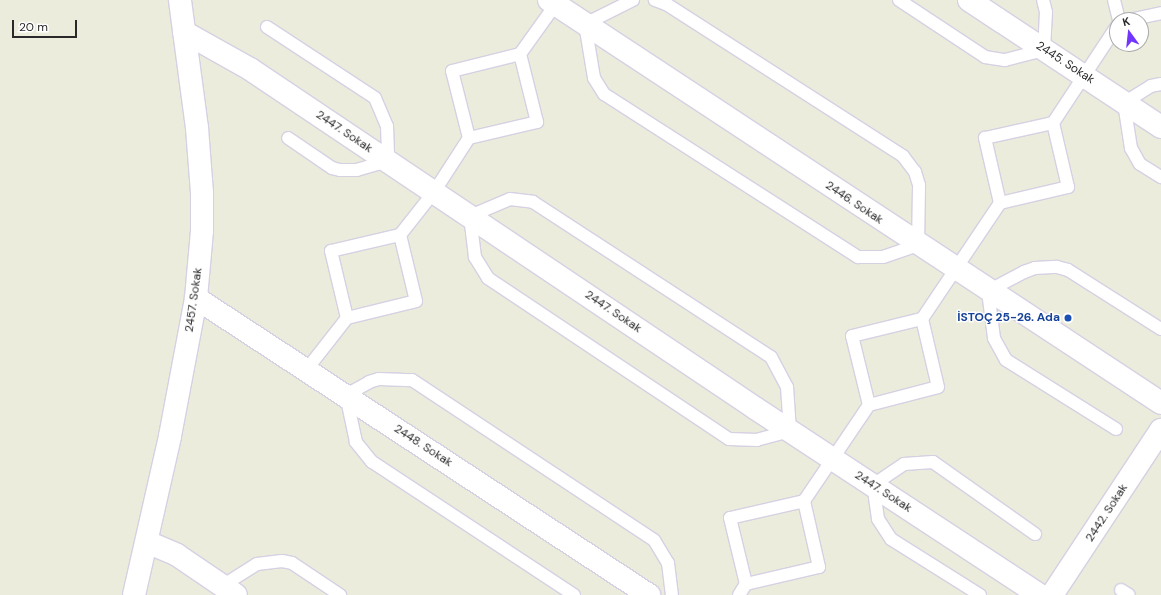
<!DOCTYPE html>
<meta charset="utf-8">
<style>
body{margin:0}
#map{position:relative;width:1161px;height:595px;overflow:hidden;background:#ebecdb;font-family:"DM Sans",sans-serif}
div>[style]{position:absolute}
.roads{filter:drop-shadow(1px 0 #d6d0e3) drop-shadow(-1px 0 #d6d0e3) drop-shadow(0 1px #d6d0e3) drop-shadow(0 -1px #d6d0e3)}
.lane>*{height:12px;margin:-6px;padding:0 6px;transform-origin:6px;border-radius:6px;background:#fff}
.street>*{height:22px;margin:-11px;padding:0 11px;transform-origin:11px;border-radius:11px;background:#fff}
.secondary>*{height:22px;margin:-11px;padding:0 11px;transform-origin:11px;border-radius:11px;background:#fff}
.dots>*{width:11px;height:11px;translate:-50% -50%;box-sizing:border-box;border:2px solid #fff;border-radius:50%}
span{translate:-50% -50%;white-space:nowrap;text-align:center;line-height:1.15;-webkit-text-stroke:3px #fff;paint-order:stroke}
.street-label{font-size:12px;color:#292929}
.transit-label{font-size:12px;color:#164399;font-weight:700}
.right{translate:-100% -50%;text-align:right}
.north{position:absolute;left:1109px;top:12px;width:40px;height:40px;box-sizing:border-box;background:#fff;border:1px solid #a9a9a9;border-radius:50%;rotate:345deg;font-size:11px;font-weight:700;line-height:16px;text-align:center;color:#292929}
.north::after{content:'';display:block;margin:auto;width:14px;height:18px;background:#7235ff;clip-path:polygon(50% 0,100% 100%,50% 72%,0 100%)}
.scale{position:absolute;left:12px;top:20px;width:65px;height:18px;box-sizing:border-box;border:2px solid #292929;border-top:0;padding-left:5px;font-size:12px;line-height:14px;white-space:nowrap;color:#292929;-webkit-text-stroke:3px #fff;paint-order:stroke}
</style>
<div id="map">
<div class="roads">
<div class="lane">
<i style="left:633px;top:0;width:54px;rotate:153.4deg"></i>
<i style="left:585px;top:24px;width:55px;rotate:80.5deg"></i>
<i style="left:594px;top:78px;width:19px;rotate:58deg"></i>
<i style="left:604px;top:94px;width:302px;rotate:32.7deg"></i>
<i style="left:858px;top:257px;width:25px"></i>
<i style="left:883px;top:257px;width:37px;rotate:-19deg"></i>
<i style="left:918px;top:245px;width:60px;rotate:-89deg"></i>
<i style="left:919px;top:185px;width:14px;rotate:-107deg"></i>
<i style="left:915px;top:172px;width:20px;rotate:-127deg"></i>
<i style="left:903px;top:156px;width:282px;rotate:-147.3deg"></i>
<i style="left:666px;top:4px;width:12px;rotate:-160deg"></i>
<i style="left:899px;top:0;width:103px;rotate:33.5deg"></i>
<i style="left:985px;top:57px;width:20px;rotate:9deg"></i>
<i style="left:1005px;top:60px;width:40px;rotate:-14.4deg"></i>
<i style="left:1044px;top:50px;width:38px;rotate:-87deg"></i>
<i style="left:1046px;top:12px;width:12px;rotate:-104deg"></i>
<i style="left:1114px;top:0;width:21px;rotate:76deg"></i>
<i style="left:1129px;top:20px;width:33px;rotate:-12deg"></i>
<i style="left:267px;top:27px;width:129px;rotate:33.3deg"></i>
<i style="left:375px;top:98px;width:30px;rotate:67deg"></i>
<i style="left:387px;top:126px;width:35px;rotate:88deg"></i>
<i style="left:388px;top:161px;width:32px;rotate:164deg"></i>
<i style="left:357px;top:170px;width:17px;rotate:180deg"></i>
<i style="left:340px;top:170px;width:8px;rotate:-166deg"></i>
<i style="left:332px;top:168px;width:53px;rotate:-145.7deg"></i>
<i style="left:1161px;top:84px;width:10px;rotate:169deg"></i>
<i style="left:1151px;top:86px;width:32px;rotate:148deg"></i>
<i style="left:1124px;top:103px;width:46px;rotate:81.2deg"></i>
<i style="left:1131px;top:148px;width:18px;rotate:61deg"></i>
<i style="left:1140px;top:164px;width:25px;rotate:32deg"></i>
<i style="left:469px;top:138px;width:69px;rotate:-104.2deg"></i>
<i style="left:452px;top:71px;width:70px;rotate:-14deg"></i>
<i style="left:520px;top:54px;width:65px;rotate:-54.4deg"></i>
<i style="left:510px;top:199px;width:23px;rotate:7deg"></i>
<i style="left:533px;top:202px;width:284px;rotate:33.1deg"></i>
<i style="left:771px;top:357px;width:34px;rotate:62deg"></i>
<i style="left:787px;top:387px;width:44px;rotate:86.1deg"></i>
<i style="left:790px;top:431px;width:34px;rotate:165deg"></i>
<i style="left:757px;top:440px;width:28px;rotate:-178deg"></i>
<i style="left:729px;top:439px;width:290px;rotate:-146.3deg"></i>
<i style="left:488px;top:278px;width:25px;rotate:-122deg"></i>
<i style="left:475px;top:257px;width:41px;rotate:-97deg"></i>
<i style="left:470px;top:216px;width:43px;rotate:-23deg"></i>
<i style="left:1000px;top:203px;width:67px;rotate:-103deg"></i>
<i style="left:985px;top:138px;width:70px;rotate:-12.4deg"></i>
<i style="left:1053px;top:123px;width:116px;rotate:-56.6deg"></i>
<i style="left:347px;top:318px;width:69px;rotate:-103.4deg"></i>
<i style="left:331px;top:251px;width:71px;rotate:-13.1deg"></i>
<i style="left:400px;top:235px;width:55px;rotate:-51.7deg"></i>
<i style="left:434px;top:192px;width:64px;rotate:-57.1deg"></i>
<i style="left:469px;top:138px;width:70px;rotate:-13.2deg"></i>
<i style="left:537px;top:122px;width:70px;rotate:-104deg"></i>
<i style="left:307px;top:369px;width:65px;rotate:-51.9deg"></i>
<i style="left:347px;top:318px;width:71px;rotate:-13.8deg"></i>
<i style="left:416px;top:301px;width:68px;rotate:-103.6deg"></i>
<i style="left:869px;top:405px;width:71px;rotate:-103.8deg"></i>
<i style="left:852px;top:336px;width:72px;rotate:-13.7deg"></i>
<i style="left:922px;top:319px;width:140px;rotate:-56.1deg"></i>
<i style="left:1000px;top:203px;width:70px;rotate:-13.2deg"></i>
<i style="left:1068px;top:187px;width:66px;rotate:-103.2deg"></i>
<i style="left:1116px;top:429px;width:130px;rotate:-147.9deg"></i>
<i style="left:1006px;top:360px;width:25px;rotate:-119deg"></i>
<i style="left:994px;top:338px;width:47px;rotate:-97.3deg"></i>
<i style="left:988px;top:291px;width:41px;rotate:-27.8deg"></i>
<i style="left:1024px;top:272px;width:12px;rotate:-20deg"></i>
<i style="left:1035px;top:268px;width:22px;rotate:-3deg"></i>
<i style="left:1057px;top:267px;width:11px;rotate:15deg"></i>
<i style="left:1068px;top:270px;width:110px;rotate:32.4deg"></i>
<i style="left:746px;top:584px;width:75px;rotate:-13.1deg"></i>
<i style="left:819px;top:567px;width:68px;rotate:-102.8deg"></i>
<i style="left:223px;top:590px;width:4px;rotate:-104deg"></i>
<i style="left:222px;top:586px;width:41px;rotate:-32.2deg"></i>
<i style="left:257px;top:564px;width:25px;rotate:-7deg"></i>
<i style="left:282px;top:561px;width:10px;rotate:11deg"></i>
<i style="left:292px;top:563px;width:58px;rotate:33.7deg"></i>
<i style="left:1121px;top:590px;width:9px;rotate:32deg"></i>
<i style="left:574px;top:595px;width:242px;rotate:-146.6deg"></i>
<i style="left:372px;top:462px;width:26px;rotate:-129deg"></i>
<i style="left:356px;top:442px;width:48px;rotate:-102deg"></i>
<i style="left:346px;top:395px;width:26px;rotate:-29deg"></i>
<i style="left:369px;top:382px;width:10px;rotate:-17deg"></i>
<i style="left:379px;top:379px;width:33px;rotate:2deg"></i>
<i style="left:412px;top:380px;width:290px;rotate:33.5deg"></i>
<i style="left:654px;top:540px;width:27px;rotate:59deg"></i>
<i style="left:668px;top:563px;width:32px;rotate:83deg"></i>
<i style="left:739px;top:595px;width:13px;rotate:-58deg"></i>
<i style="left:746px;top:584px;width:68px;rotate:-103.6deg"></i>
<i style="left:730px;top:518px;width:76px;rotate:-12.9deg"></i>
<i style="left:804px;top:501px;width:116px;rotate:-55.9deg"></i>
<i style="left:869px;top:405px;width:71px;rotate:-14.6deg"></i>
<i style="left:938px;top:387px;width:70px;rotate:-103.2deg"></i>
<i style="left:980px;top:595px;width:105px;rotate:-147.8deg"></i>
<i style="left:891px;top:539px;width:24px;rotate:-123deg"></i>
<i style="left:878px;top:519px;width:34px;rotate:-98deg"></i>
<i style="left:873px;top:485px;width:37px;rotate:-34deg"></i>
<i style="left:904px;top:464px;width:29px;rotate:-4deg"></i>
<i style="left:933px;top:462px;width:125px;rotate:35.2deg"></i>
</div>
<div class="street">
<i style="left:549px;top:0;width:733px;rotate:33.36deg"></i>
<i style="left:969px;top:0;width:230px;rotate:33.5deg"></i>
<i style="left:184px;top:32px;width:76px;rotate:29.3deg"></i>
<i style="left:250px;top:69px;width:608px;rotate:33.87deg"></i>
<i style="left:755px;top:408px;width:341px;rotate:33.3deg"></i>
<i style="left:196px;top:298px;width:542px;rotate:33.25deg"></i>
<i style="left:147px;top:542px;width:33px;rotate:23deg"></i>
<i style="left:177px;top:555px;width:71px;rotate:34.1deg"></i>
</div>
<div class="secondary">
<i style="left:134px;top:595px;width:163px;rotate:-77.2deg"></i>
<i style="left:170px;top:436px;width:140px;rotate:-79.3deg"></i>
<i style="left:196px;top:298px;width:67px;rotate:-84.9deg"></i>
<i style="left:202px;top:231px;width:38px;rotate:-90deg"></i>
<i style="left:202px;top:193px;width:65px;rotate:-94.4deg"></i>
<i style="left:197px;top:128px;width:129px;rotate:-97.6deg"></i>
<i style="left:1052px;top:595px;width:198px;rotate:-56.6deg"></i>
</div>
</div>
<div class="dots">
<i style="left:1068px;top:318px;background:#1a4fb4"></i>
</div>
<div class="street-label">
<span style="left:1065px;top:63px;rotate:33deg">2445. Sokak</span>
<span style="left:344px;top:132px;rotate:34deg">2447. Sokak</span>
<span style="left:854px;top:203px;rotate:34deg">2446. Sokak</span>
<span style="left:194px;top:300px;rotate:-82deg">2457. Sokak</span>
<span style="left:613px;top:312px;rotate:34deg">2447. Sokak</span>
<span style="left:423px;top:446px;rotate:33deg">2448. Sokak</span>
<span style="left:883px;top:492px;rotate:33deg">2447. Sokak</span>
<span style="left:1107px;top:513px;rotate:-57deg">2442. Sokak</span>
</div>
<div class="transit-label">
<span class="right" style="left:1060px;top:318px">İSTOÇ 25-26. Ada</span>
</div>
<div class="north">K</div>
<div class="scale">20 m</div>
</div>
